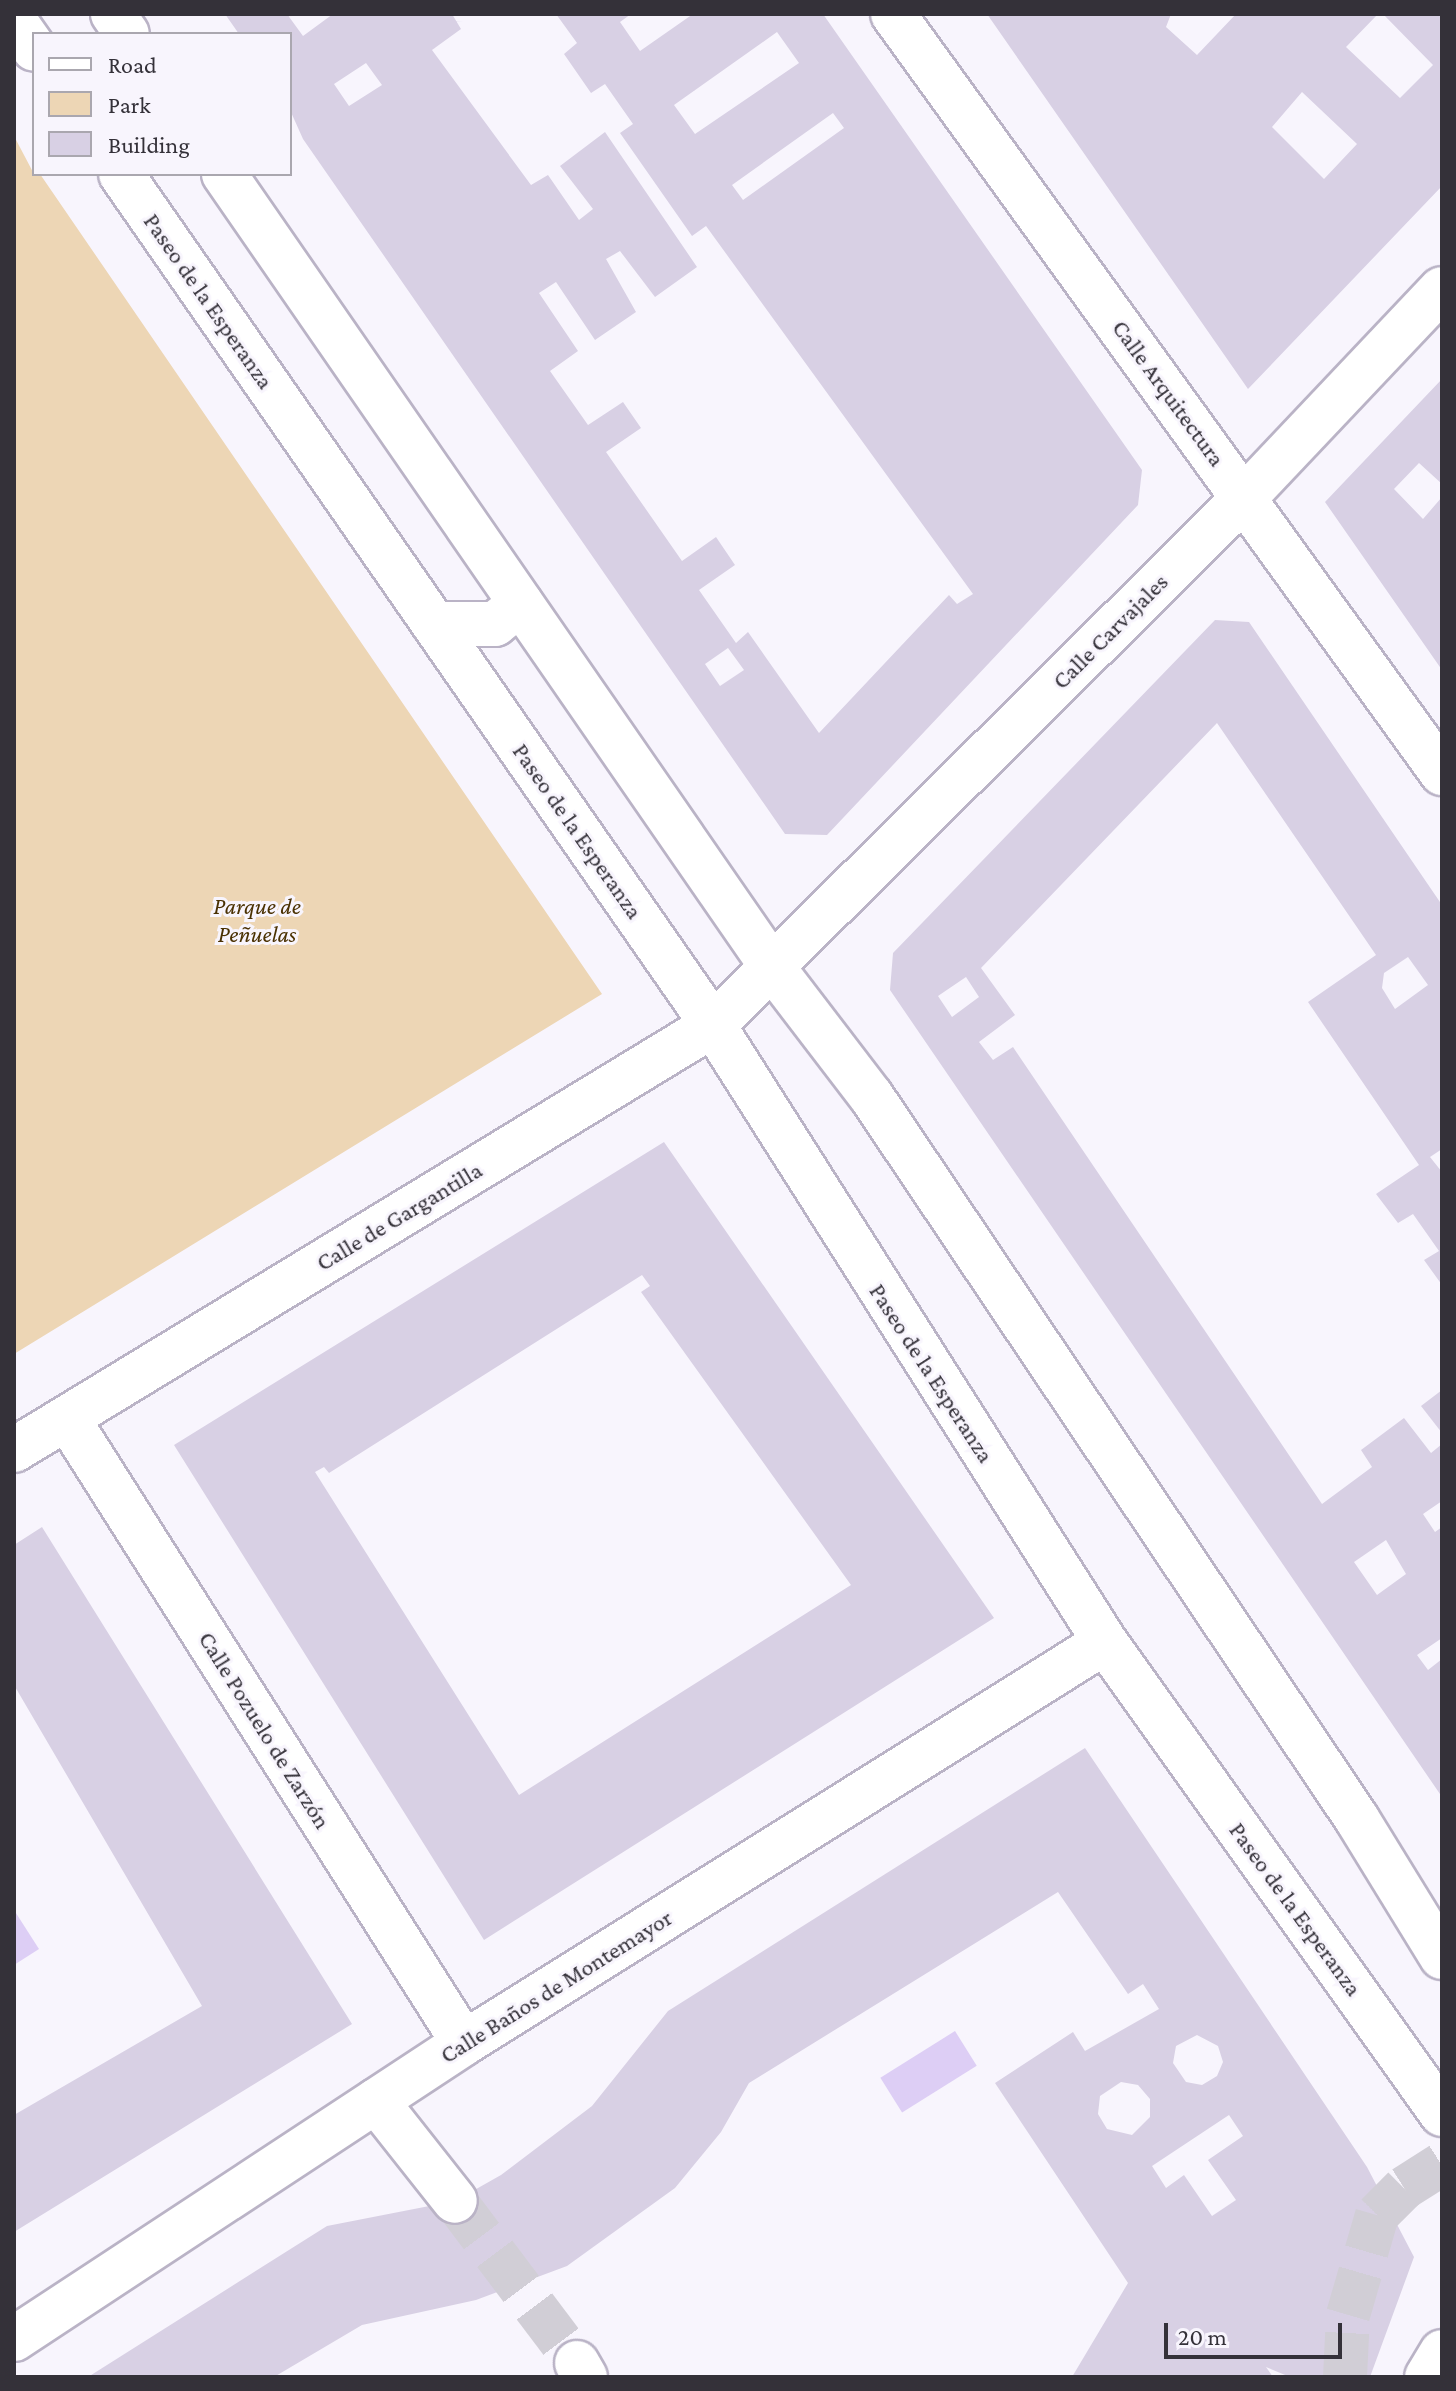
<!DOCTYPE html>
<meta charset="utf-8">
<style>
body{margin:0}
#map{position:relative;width:1456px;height:2391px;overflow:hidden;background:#f8f5fd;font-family:"Crimson Pro",serif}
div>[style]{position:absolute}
.green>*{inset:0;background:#edd6b5}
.water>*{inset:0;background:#ddcef5;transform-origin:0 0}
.building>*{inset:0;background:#d8d0e4}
.minor-tunnel>*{height:44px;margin-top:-22px;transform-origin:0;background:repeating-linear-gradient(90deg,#d1ced6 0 44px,transparent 0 66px)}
.roads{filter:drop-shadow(2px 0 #bab3c6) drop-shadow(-2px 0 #bab3c6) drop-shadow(0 2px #bab3c6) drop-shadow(0 -2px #bab3c6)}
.minor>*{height:44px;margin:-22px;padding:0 22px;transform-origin:22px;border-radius:22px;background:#fff}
.major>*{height:44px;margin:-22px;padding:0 22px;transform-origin:22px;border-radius:22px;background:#fff}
span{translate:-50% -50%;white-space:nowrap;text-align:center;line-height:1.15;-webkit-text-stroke:6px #f8f5fd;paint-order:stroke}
.street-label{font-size:24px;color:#343139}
.park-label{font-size:24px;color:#4a3102;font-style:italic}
.frame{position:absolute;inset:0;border:16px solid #343139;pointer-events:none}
.legend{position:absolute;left:32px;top:32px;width:260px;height:144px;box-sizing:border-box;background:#f8f5fd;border:2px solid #aaa7af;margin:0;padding:10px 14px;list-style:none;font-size:24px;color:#343139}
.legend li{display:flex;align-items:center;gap:16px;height:40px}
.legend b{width:40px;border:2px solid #aaa7af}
.scale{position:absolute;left:1164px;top:2323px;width:178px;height:36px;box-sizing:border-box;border:4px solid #343139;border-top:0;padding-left:10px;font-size:24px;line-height:28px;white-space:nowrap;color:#343139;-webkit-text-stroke:6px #f8f5fd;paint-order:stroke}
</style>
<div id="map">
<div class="green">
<i style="clip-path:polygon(14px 136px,34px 174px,40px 174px,602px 994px,14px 1354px)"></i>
</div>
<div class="water">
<i style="clip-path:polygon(14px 1910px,39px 1949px,14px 1965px)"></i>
<i style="left:955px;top:2031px;width:41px;height:88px;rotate:58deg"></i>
</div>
<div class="building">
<i style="clip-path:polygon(evenodd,225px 14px,287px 14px,303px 36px,333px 14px,452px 14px,461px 29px,432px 50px,531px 185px,548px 175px,579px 220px,593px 209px,560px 166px,605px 132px,697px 267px,655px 297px,620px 251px,606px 259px,636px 312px,595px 340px,556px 282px,539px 293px,578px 351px,550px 371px,588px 425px,623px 402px,641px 428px,606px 452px,682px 561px,716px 537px,735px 565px,699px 590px,736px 643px,748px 632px,819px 733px,949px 595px,957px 604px,973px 594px,706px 226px,692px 236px,620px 133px,633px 124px,605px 84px,591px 93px,564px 54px,577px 43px,556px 14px,631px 14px,620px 22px,640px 51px,693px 14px,823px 14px,1142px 470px,1138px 505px,827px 835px,785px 834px,303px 139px,290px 110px,290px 34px,239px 34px,225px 14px,777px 32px,799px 63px,695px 134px,674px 105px,777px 32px,225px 14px,366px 63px,382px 85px,349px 106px,334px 84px,366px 63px,225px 14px,833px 113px,844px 128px,743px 200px,732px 185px,833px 113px,225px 14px,728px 648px,744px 670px,720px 686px,705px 664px,728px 648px)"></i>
<i style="clip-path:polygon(evenodd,987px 14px,1171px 14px,1166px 27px,1197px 55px,1236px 14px,1378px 14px,1346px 47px,1400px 98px,1433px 65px,1383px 14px,1442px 14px,1442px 186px,1248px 389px,987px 14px,1302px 92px,1357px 144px,1324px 179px,1272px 127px,1302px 92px)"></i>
<i style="clip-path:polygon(1442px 379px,1442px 484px,1419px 463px,1394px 489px,1423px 519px,1442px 497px,1442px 670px,1325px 502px)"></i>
<i style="clip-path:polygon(evenodd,1215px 620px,1249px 622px,1442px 905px,1442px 1149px,1430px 1157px,1442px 1172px,1442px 1285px,1424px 1260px,1439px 1251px,1413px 1214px,1398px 1223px,1376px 1194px,1419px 1165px,1308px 1002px,1376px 955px,1217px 723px,981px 968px,1015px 1015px,979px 1042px,993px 1060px,1013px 1047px,1322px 1504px,1372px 1467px,1361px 1450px,1404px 1418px,1431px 1453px,1442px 1444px,1442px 1501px,1423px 1514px,1435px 1532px,1442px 1527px,1442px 1638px,1417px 1655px,1428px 1670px,1442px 1659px,1442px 1797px,890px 990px,893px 953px,1215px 620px,1408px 957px,1428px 985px,1395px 1009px,1382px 988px,1384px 973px,1408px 957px,1215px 620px,966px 977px,979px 997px,952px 1017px,938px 996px,966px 977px,1215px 620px,1386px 1540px,1406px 1574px,1377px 1595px,1354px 1562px,1386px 1540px)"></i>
<i style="clip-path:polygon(evenodd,664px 1142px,994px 1618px,484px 1940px,174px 1445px,664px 1142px,642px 1275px,650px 1286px,641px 1292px,851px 1585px,519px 1795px,315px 1472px,324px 1467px,329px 1473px,642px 1275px)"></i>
<i style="clip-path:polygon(1442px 1390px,1442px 1433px,1421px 1406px)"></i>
<i style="clip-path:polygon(42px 1527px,352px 2024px,14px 2232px,14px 2115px,202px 2006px,14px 1685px,14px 1545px)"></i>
<i style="clip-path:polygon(evenodd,1085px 1748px,1367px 2167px,1414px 2257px,1370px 2377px,1290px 2377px,1266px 2367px,1273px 2377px,1072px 2377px,1128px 2283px,995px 2083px,1073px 2032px,1085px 2051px,1159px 2009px,1143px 1984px,1128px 1994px,1058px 1892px,749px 2083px,721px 2132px,675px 2188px,567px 2266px,476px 2300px,362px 2325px,274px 2377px,88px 2377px,327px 2226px,455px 2201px,501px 2175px,592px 2106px,668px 2011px,1085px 1748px,1197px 2035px,1218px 2046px,1223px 2062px,1217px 2076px,1202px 2085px,1186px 2082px,1173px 2063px,1176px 2046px,1197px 2035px,1085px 1748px,1121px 2082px,1138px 2085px,1150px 2099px,1150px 2117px,1132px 2135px,1107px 2129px,1098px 2114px,1100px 2096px,1121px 2082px,1085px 1748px,1229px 2115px,1243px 2136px,1208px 2160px,1236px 2200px,1212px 2216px,1184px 2175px,1166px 2188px,1152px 2166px,1229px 2115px)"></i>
</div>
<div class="minor-tunnel">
<i style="left:455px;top:2201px;width:203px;rotate:53deg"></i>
<i style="left:1345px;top:2377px;width:62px;rotate:-87.2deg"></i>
<i style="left:1348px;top:2315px;width:104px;rotate:-73.8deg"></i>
<i style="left:1377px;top:2215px;width:38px;rotate:-45deg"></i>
<i style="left:1404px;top:2188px;width:45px;rotate:-32.3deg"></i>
</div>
<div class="roads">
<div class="minor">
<i style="left:113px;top:14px;width:24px;rotate:55deg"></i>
<i style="left:893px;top:14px;width:937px;rotate:54.12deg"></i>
<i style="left:14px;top:20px;width:35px;rotate:55deg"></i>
<i style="left:121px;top:174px;width:1037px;rotate:55.18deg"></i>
<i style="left:713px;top:1025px;width:731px;rotate:57.57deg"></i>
<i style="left:1105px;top:1642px;width:580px;rotate:54.47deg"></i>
<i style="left:224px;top:174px;width:965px;rotate:55.34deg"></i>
<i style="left:773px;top:968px;width:161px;rotate:52.6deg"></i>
<i style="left:871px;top:1096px;width:871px;rotate:56.09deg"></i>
<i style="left:1357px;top:1819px;width:162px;rotate:58.4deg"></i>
<i style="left:434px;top:624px;width:61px"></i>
<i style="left:495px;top:624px;width:33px;rotate:-39deg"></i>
<i style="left:67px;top:1418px;width:740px;rotate:57.58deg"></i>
<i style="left:14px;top:1450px;width:818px;rotate:-31.3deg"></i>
<i style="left:713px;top:1025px;width:750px;rotate:-44.78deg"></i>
<i style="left:1245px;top:497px;width:286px;rotate:-46.6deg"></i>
<i style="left:376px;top:2101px;width:127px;rotate:51.7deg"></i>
<i style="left:14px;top:2339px;width:539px;rotate:-33.34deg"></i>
<i style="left:464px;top:2043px;width:756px;rotate:-32.03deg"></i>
<i style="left:577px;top:2363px;width:16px;rotate:60deg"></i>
</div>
<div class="major">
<i style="left:1427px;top:2377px;width:29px;rotate:-59deg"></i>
</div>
</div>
<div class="street-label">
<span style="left:209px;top:301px;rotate:55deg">Paseo de la Esperanza</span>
<span style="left:1169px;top:393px;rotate:54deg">Calle Arquitectura</span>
<span style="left:1110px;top:631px;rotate:-45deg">Calle Carvajales</span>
<span style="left:578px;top:831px;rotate:55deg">Paseo de la Esperanza</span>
<span style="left:399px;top:1216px;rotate:-31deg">Calle de Gargantilla</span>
<span style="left:932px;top:1373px;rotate:57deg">Paseo de la Esperanza</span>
<span style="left:265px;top:1730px;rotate:58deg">Calle Pozuelo de Zarzón</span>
<span style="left:1296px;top:1909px;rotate:54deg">Paseo de la Esperanza</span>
<span style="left:556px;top:1986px;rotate:-32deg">Calle Baños de Montemayor</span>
</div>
<div class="park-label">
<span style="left:257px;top:920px">Parque de<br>Peñuelas</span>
</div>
<div class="frame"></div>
<ul class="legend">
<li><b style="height:10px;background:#fff"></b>Road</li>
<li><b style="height:22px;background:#edd6b5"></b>Park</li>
<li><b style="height:22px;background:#d8d0e4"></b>Building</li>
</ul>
<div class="scale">20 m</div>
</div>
